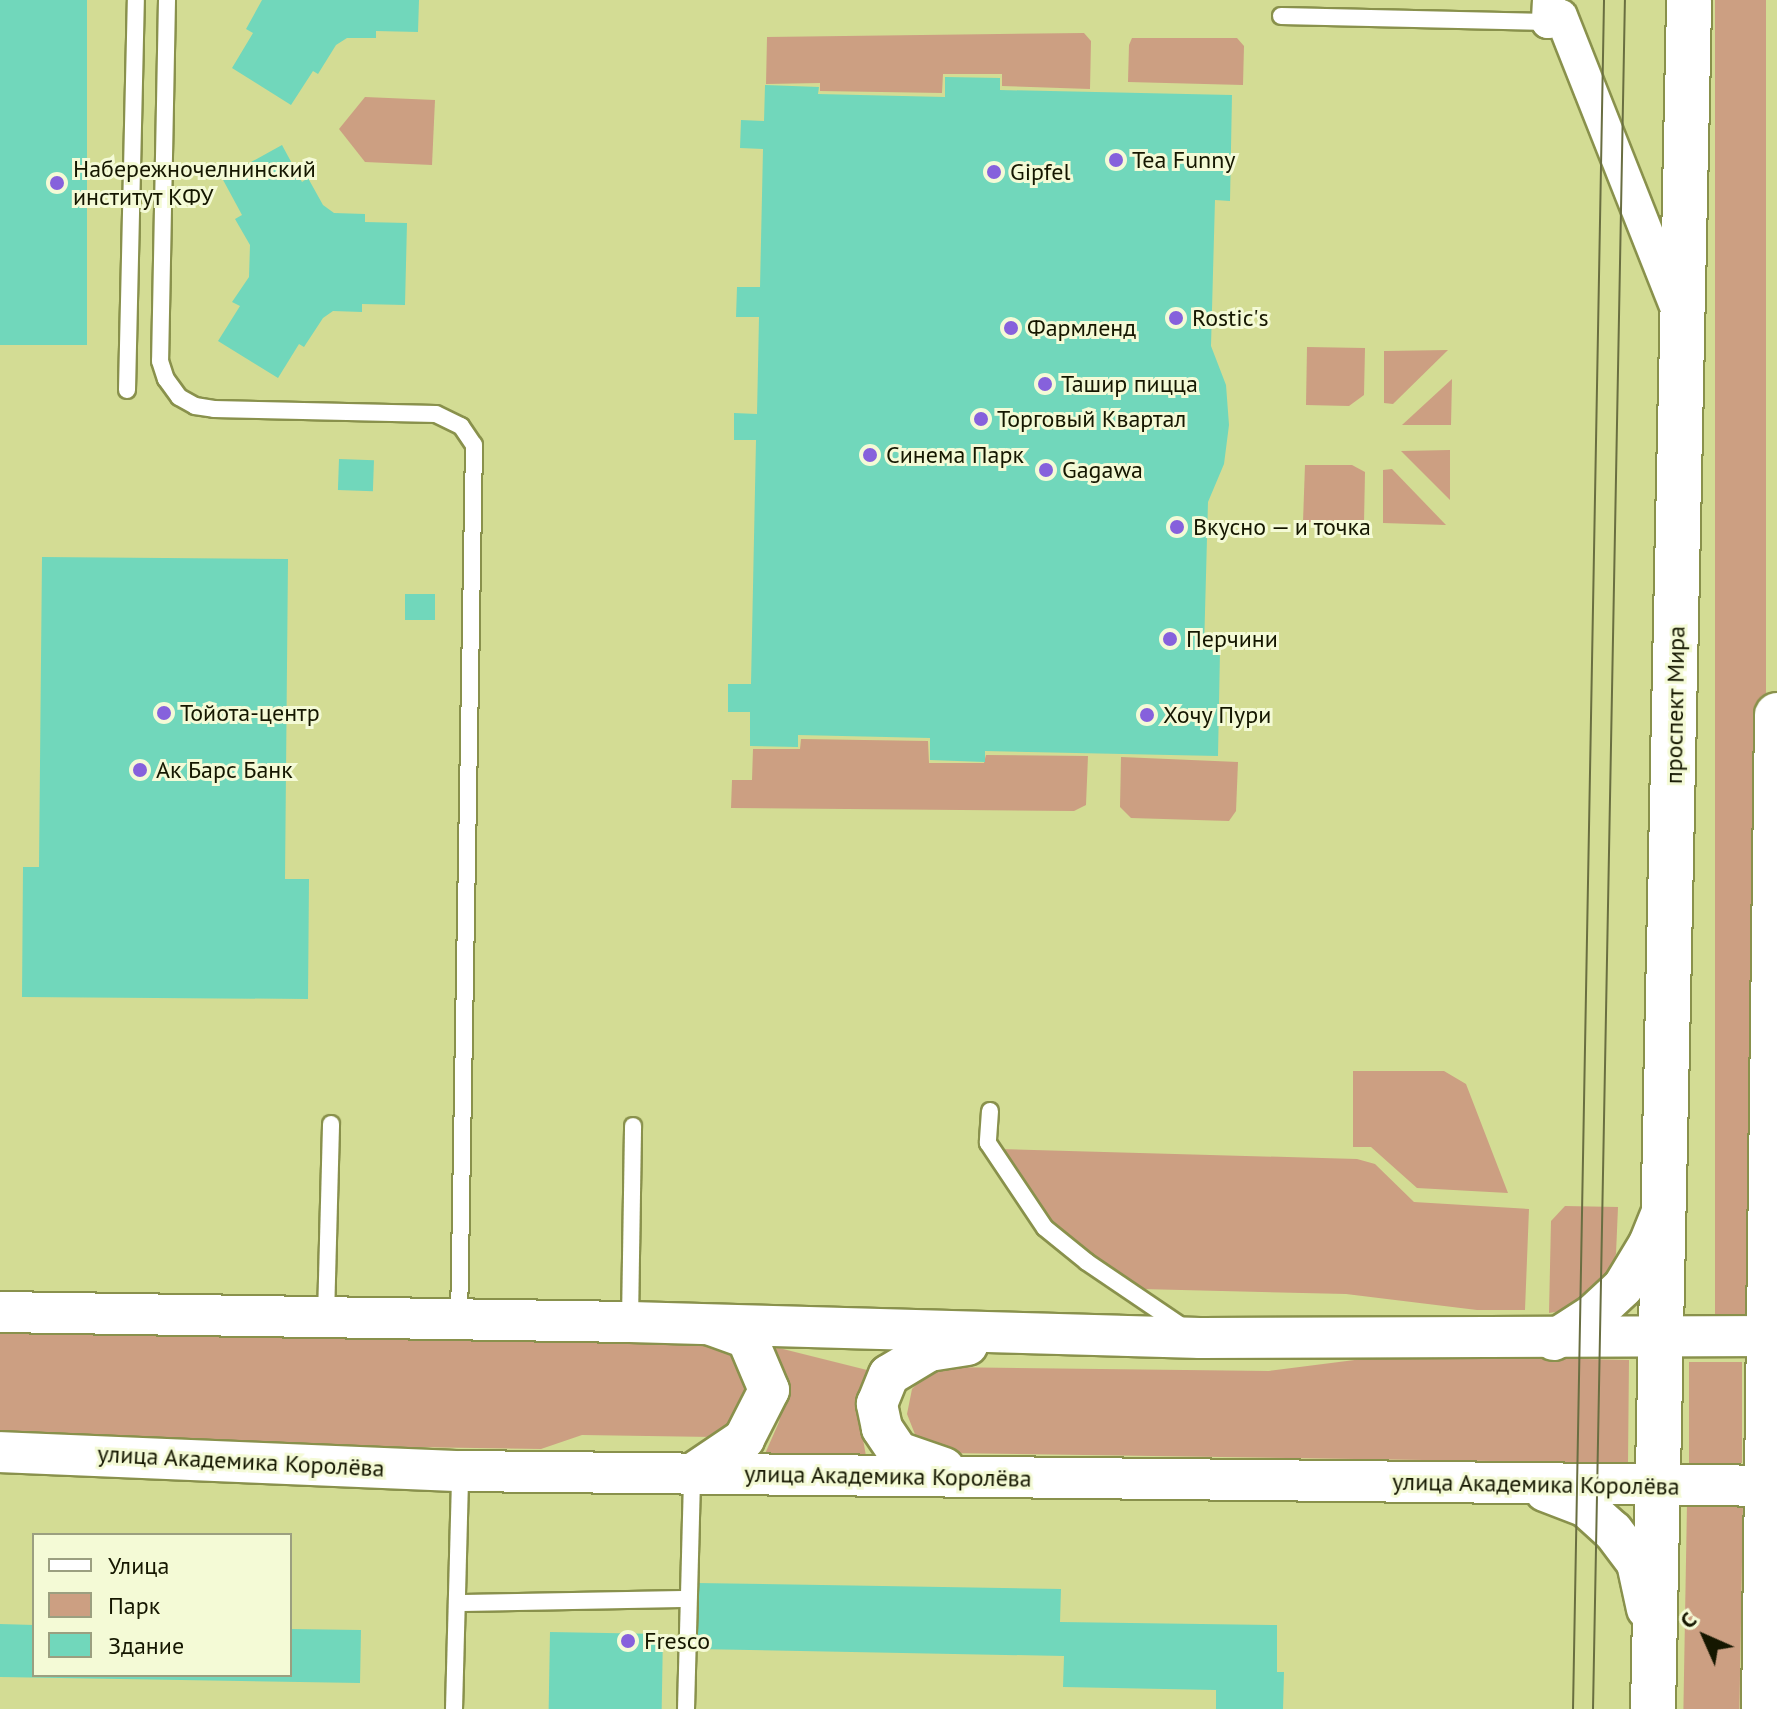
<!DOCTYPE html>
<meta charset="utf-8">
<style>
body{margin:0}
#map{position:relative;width:1777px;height:1709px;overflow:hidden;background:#d3dc94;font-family:"PT Sans",sans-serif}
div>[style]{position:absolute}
.green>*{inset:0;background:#cc9f82;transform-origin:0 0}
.building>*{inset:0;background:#71d7bb;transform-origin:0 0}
.roads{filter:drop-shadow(2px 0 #89914c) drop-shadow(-2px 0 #89914c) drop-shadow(0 2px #89914c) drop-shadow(0 -2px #89914c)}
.service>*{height:16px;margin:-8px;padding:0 8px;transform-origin:8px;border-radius:8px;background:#fff}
.minor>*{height:32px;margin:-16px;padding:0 16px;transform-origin:16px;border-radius:16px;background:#fff}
.tertiary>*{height:40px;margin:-20px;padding:0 20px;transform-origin:20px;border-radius:20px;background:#fff}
.primary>*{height:44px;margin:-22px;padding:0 22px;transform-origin:22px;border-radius:22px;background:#fff}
.tram>*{height:2px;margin:-1px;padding:0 1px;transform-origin:1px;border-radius:1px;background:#696e41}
.dots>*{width:22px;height:22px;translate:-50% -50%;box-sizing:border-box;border:4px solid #f4fad6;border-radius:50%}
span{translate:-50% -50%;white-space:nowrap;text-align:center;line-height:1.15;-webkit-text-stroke:6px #f4fad6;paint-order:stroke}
.poi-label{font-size:24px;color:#151700}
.left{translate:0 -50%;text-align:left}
.street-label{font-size:24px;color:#151700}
.legend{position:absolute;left:32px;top:1533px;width:260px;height:144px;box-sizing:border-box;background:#f4fad6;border:2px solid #9b9f80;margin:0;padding:10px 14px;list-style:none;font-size:24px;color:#151700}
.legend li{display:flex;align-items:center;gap:16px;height:40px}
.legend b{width:40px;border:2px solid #9b9f80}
.north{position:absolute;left:1665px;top:1597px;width:80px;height:80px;-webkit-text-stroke:6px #f4fad6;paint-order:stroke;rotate:315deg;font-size:22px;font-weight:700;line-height:32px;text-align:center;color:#151700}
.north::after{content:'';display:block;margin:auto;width:28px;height:36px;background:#151700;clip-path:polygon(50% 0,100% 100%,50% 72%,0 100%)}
</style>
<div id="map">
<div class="green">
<i style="left:1715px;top:0;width:51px;height:1319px"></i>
<i style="clip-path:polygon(1084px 33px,1091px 41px,1090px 89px,1002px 86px,1002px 74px,943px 74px,942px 93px,820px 91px,820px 83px,766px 84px,767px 37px)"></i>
<i style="clip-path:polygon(1132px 38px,1237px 38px,1244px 46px,1243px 85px,1128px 82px,1129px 45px)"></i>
<i style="clip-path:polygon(365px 97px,435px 100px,432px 165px,365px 162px,339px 129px)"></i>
<i style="clip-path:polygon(1307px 347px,1365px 348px,1364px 395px,1349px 406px,1306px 405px)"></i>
<i style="clip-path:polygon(1448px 350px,1393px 404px,1384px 403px,1384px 351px)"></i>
<i style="clip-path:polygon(1452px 379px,1451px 425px,1402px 425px)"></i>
<i style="clip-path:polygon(1450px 450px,1450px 500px,1401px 451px)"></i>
<i style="clip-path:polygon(1305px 465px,1352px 465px,1365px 472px,1364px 523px,1303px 522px)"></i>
<i style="clip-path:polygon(1392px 469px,1446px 525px,1383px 523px,1383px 470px)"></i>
<i style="clip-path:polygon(801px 739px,928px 741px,929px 763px,984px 763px,986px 755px,1088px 756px,1086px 805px,1074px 811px,731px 808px,732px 780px,752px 780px,753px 749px,800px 749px)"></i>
<i style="clip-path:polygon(1121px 757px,1238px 762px,1236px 811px,1229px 821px,1131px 818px,1120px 807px)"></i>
<i style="clip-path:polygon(1353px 1071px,1444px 1071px,1466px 1084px,1508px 1193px,1417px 1188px,1371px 1147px,1353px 1147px)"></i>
<i style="clip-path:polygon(997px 1149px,1357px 1159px,1375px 1164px,1414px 1202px,1529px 1209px,1525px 1310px,1477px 1310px,1346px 1294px,1141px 1289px,1091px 1259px,1050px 1226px)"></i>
<i style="clip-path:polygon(1565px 1206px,1618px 1207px,1616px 1254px,1606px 1279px,1568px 1310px,1549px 1313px,1551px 1221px)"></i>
<i style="clip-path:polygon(0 1333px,718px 1344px,735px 1353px,749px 1386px,730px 1428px,713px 1437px,582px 1435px,541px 1449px,0 1441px)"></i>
<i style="clip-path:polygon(771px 1346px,871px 1371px,858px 1411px,866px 1456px,764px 1456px,779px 1422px,785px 1394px)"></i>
<i style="clip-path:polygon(1394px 1355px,1629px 1360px,1628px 1463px,946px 1453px,918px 1442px,907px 1414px,912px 1389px,926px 1374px,941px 1367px,1269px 1371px)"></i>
<i style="left:1689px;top:1362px;width:53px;height:101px"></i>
<i style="left:1687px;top:1503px;width:56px;height:206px;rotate:1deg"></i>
</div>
<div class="building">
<i style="left:0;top:0;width:87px;height:345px"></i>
<i style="clip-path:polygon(262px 0,419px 0,418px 32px,376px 31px,376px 38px,347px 38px,336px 45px,318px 74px,313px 71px,291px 105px,232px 68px,253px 33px,246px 29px)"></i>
<i style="clip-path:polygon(945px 77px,1000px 78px,1000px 90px,1232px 95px,1230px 201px,1215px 200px,1211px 346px,1226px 385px,1229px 425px,1224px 464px,1208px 502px,1204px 649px,1220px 650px,1218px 756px,985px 751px,985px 762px,930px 760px,930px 738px,798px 735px,798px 747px,750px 746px,750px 712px,728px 712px,728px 684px,751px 684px,756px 440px,734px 440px,734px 413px,757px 414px,759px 317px,736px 317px,737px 287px,760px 287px,763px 149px,740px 148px,741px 120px,764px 121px,765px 85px,819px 87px,818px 94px,945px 97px)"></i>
<i style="clip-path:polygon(282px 145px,302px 182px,308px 178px,323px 205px,334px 213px,365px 214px,365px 222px,407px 223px,405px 305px,362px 304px,362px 312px,333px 311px,323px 318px,304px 347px,299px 344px,278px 378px,218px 341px,240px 306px,232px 302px,249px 277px,250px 245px,235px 219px,242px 215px,222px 178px)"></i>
<i style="left:339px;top:459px;width:35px;height:31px;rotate:2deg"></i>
<i style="clip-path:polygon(42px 557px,288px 559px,285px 879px,309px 879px,308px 999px,22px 997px,23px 867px,39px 867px)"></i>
<i style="left:405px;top:594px;width:30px;height:26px"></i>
<i style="clip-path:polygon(696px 1583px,1061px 1589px,1060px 1622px,1277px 1625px,1277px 1672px,1284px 1672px,1283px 1709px,1216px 1709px,1216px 1690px,1063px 1687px,1064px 1656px,695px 1649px)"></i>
<i style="clip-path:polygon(0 1624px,34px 1625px,34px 1675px,290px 1675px,290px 1629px,361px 1630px,360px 1683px,0 1677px)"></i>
<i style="left:550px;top:1632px;width:113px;height:77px;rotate:1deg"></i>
</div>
<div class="roads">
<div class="service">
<i style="left:167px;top:0;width:361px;rotate:91.1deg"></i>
<i style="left:160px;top:361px;width:19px;rotate:72deg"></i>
<i style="left:166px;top:379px;width:22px;rotate:54deg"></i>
<i style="left:179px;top:397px;width:18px;rotate:29deg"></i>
<i style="left:195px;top:406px;width:19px;rotate:9deg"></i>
<i style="left:214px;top:409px;width:222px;rotate:1.3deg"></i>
<i style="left:436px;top:414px;width:28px;rotate:26deg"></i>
<i style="left:461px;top:426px;width:23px;rotate:56deg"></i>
<i style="left:474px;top:445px;width:874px;rotate:90.98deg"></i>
<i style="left:1281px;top:16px;width:267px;rotate:1.3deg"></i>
<i style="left:127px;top:390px;width:390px;rotate:-88.7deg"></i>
<i style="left:990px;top:1111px;width:32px;rotate:94deg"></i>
<i style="left:988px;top:1143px;width:102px;rotate:56.2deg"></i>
<i style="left:1045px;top:1228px;width:54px;rotate:39deg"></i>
<i style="left:1087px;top:1262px;width:120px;rotate:34.1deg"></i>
<i style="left:326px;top:1317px;width:193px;rotate:-88.5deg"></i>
<i style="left:630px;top:1321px;width:195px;rotate:-89.1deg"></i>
<i style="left:457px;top:1603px;width:231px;rotate:-1deg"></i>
<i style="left:454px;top:1709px;width:237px;rotate:-88.5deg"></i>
<i style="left:686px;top:1709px;width:234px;rotate:-88.5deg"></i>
</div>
<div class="minor">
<i style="left:1549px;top:0;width:22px;rotate:93deg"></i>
<i style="left:1548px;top:22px;width:14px;rotate:-25deg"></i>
<i style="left:1561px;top:16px;width:313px;rotate:68.4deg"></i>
</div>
<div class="tertiary">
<i style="left:0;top:1312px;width:630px;rotate:0.91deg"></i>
<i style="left:630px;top:1322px;width:570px;rotate:1.61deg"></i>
<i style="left:1200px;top:1338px;width:577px;rotate:-0.2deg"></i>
<i style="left:1554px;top:1340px;width:46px;rotate:-32.7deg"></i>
<i style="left:1593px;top:1315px;width:41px;rotate:-43deg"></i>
<i style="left:1623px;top:1287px;width:50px;rotate:-58.8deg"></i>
<i style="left:1649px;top:1244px;width:38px;rotate:-68deg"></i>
<i style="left:0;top:1452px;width:460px;rotate:2.4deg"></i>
<i style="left:460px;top:1471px;width:1317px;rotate:0.65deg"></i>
<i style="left:944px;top:1468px;width:49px;rotate:-160.8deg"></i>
<i style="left:898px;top:1452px;width:29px;rotate:-124deg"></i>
<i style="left:882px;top:1428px;width:25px;rotate:-102deg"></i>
<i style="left:877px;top:1404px;width:31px;rotate:-68deg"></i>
<i style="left:889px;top:1375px;width:47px;rotate:-31deg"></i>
<i style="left:929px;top:1351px;width:39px;rotate:-9deg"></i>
<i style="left:692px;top:1474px;width:63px;rotate:-33.9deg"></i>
<i style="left:744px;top:1439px;width:55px;rotate:-63deg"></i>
<i style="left:769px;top:1390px;width:56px;rotate:-112.9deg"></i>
<i style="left:747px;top:1338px;width:37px;rotate:-160deg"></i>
<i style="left:1545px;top:1491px;width:44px;rotate:21.3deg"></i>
<i style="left:1586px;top:1507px;width:36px;rotate:42deg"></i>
<i style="left:1613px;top:1531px;width:40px;rotate:53deg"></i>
<i style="left:1637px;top:1563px;width:47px;rotate:77.7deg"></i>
</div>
<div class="primary">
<i style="left:1653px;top:1709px;width:1709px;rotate:-88.79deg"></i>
<i style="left:1764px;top:1709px;width:994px;rotate:-89.25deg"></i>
</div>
</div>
<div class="tram">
<i style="left:1573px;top:1709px;width:1709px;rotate:-88.96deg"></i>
<i style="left:1593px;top:1709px;width:1709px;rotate:-88.93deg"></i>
</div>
<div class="dots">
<i style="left:1116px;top:160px;background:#8661dc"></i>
<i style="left:994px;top:172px;background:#8661dc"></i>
<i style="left:57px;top:183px;background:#8661dc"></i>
<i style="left:1176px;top:318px;background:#8661dc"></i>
<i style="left:1011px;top:328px;background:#8661dc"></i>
<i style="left:1045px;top:384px;background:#8661dc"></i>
<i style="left:981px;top:419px;background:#8661dc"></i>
<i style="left:870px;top:455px;background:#8661dc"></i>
<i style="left:1046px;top:470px;background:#8661dc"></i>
<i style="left:1177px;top:527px;background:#8661dc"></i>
<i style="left:1170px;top:639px;background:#8661dc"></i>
<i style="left:164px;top:713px;background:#8661dc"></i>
<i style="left:1147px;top:715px;background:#8661dc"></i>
<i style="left:140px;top:770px;background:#8661dc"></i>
<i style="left:628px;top:1641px;background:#8661dc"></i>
</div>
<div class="poi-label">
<span class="left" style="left:1132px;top:160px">Tea Funny</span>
<span class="left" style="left:73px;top:183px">Набережночелнинский<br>институт КФУ</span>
<span class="left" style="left:1010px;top:172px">Gipfel</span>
<span class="left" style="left:1192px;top:318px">Rostiс's</span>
<span class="left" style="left:1027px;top:328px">Фармленд</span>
<span class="left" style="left:1061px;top:384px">Ташир пицца</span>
<span class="left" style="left:997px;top:419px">Торговый Квартал</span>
<span class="left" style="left:886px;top:455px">Синема Парк</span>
<span class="left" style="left:1062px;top:470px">Gagawa</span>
<span class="left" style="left:1193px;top:527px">Вкусно — и точка</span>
<span class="left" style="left:1186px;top:639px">Перчини</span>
<span class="left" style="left:180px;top:713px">Тойота-центр</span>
<span class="left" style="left:1163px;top:715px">Хочу Пури</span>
<span class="left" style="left:156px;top:770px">Ак Барс Банк</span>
<span class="left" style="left:644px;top:1641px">Fresco</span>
</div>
<div class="street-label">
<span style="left:1675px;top:705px;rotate:-89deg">проспект Мира</span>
<span style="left:241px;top:1461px;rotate:3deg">улица Академика Королёва</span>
<span style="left:888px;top:1476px;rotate:1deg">улица Академика Королёва</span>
<span style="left:1536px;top:1484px;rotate:1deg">улица Академика Королёва</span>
</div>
<ul class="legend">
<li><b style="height:10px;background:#fff"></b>Улица</li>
<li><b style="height:22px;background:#cc9f82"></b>Парк</li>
<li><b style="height:22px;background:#71d7bb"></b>Здание</li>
</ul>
<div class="north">С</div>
</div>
